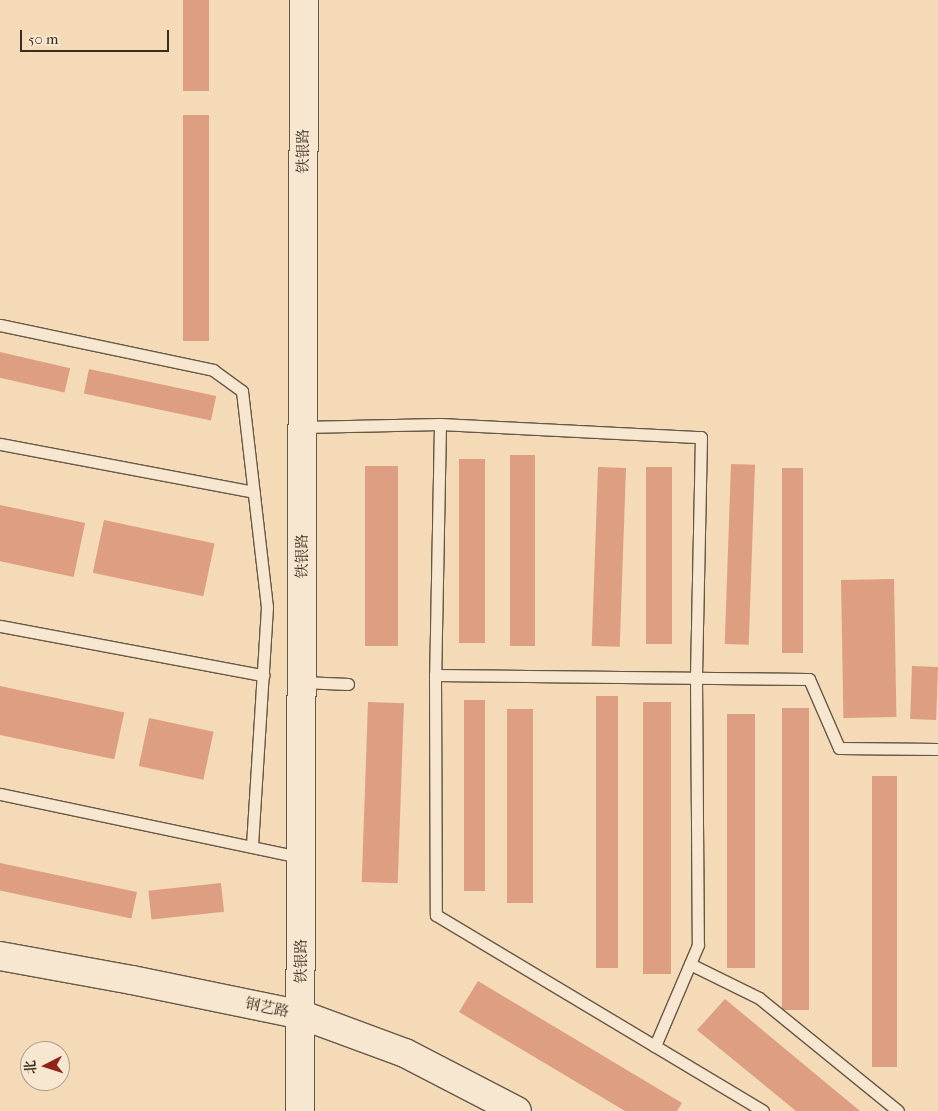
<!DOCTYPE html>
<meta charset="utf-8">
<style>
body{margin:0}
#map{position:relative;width:938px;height:1111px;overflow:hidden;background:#f4dab7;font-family:"IM FELL French Canon","Noto Serif SC",serif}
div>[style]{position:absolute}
.building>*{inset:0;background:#dd9e82;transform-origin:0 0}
.roads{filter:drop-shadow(1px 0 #665846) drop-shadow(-1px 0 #665846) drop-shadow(0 1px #665846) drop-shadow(0 -1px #665846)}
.lane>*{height:11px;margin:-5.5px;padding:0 5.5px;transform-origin:5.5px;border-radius:5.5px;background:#f8e7d0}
.secondary>*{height:28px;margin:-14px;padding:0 14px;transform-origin:14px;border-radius:14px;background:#f8e7d0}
span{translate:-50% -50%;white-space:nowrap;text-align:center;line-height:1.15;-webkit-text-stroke:4px #f8e7d0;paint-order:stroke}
.street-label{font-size:15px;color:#372d20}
.north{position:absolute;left:20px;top:1041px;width:50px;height:50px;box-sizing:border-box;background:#f8e7d0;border:1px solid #ab9d8a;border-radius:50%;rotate:265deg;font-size:14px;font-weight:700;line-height:20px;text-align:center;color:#372d20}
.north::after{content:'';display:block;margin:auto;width:18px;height:22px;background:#8f2418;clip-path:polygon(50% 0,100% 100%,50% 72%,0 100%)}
.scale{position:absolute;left:20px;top:30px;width:149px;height:22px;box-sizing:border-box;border:2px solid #372d20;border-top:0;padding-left:6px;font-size:15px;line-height:18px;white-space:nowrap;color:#372d20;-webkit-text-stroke:4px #f8e7d0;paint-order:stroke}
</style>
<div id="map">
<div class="building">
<i style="left:183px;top:0;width:26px;height:91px"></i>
<i style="left:183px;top:115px;width:26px;height:226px"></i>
<i style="left:0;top:352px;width:72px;height:25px;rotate:13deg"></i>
<i style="left:89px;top:369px;width:130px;height:25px;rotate:12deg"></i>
<i style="left:510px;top:455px;width:25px;height:191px"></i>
<i style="left:459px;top:459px;width:26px;height:184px"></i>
<i style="left:731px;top:464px;width:24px;height:180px;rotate:2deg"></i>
<i style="left:365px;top:466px;width:33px;height:180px"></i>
<i style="left:598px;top:467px;width:28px;height:179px;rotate:2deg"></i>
<i style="left:646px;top:467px;width:26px;height:177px"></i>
<i style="left:782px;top:468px;width:21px;height:185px"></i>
<i style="left:0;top:505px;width:87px;height:55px;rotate:12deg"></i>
<i style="left:104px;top:520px;width:113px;height:54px;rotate:12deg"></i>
<i style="left:894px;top:579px;width:138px;height:53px;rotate:89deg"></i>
<i style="left:912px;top:666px;width:26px;height:53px;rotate:2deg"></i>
<i style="left:0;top:686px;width:127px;height:48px;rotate:12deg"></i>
<i style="left:596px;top:696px;width:22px;height:272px"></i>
<i style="left:464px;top:700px;width:21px;height:191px"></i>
<i style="left:368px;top:702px;width:36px;height:180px;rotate:2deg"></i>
<i style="left:643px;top:702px;width:28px;height:272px"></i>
<i style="left:782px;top:708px;width:27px;height:302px"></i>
<i style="left:507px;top:709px;width:26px;height:194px"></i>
<i style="left:727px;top:714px;width:28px;height:254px"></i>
<i style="left:149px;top:718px;width:66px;height:49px;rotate:12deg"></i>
<i style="left:872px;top:776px;width:25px;height:291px"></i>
<i style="left:0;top:863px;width:140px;height:27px;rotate:12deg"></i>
<i style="left:221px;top:883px;width:29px;height:73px;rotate:84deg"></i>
<i style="clip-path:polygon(478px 981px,682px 1103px,677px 1111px,625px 1111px,459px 1012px)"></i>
<i style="clip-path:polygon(725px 999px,860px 1111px,796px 1111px,697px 1030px)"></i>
</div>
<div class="roads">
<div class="lane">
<i style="left:0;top:325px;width:218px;rotate:11.9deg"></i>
<i style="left:213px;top:370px;width:36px;rotate:36deg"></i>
<i style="left:242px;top:391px;width:217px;rotate:83.4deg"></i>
<i style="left:267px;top:607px;width:240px;rotate:93.6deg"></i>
<i style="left:440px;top:424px;width:261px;rotate:2.9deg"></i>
<i style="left:701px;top:437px;width:241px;rotate:91.2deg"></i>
<i style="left:696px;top:678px;width:267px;rotate:89.6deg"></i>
<i style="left:698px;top:945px;width:110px;rotate:113.1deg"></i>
<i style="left:303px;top:427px;width:137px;rotate:-1.3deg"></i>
<i style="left:440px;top:424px;width:251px;rotate:91.1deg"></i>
<i style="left:435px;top:675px;width:240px;rotate:89.8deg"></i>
<i style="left:436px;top:915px;width:381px;rotate:30.9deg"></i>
<i style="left:0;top:444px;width:258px;rotate:10.7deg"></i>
<i style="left:0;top:626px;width:268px;rotate:10.6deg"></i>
<i style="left:435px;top:675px;width:374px;rotate:0.6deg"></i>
<i style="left:809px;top:679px;width:75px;rotate:66.5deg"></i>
<i style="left:839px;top:748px;width:99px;rotate:0.6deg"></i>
<i style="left:302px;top:682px;width:46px;rotate:2.5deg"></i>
<i style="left:0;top:794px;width:307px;rotate:11.9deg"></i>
<i style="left:690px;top:964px;width:77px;rotate:26.2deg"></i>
<i style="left:759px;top:998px;width:179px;rotate:39.1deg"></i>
</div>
<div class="secondary">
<i style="left:0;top:956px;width:134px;rotate:10.3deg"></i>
<i style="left:132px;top:980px;width:174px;rotate:11.6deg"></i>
<i style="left:302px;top:1015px;width:110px;rotate:20.3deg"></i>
<i style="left:405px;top:1053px;width:126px;rotate:27.4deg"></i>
<i style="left:300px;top:1111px;width:1111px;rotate:-89.79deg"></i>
</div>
</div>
<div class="street-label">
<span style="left:304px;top:151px;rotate:-90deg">铁银路</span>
<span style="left:303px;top:556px;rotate:-90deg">铁银路</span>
<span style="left:302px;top:961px;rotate:-90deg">铁银路</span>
<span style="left:267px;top:1008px;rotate:12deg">钢艺路</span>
</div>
<div class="north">北</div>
<div class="scale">50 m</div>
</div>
